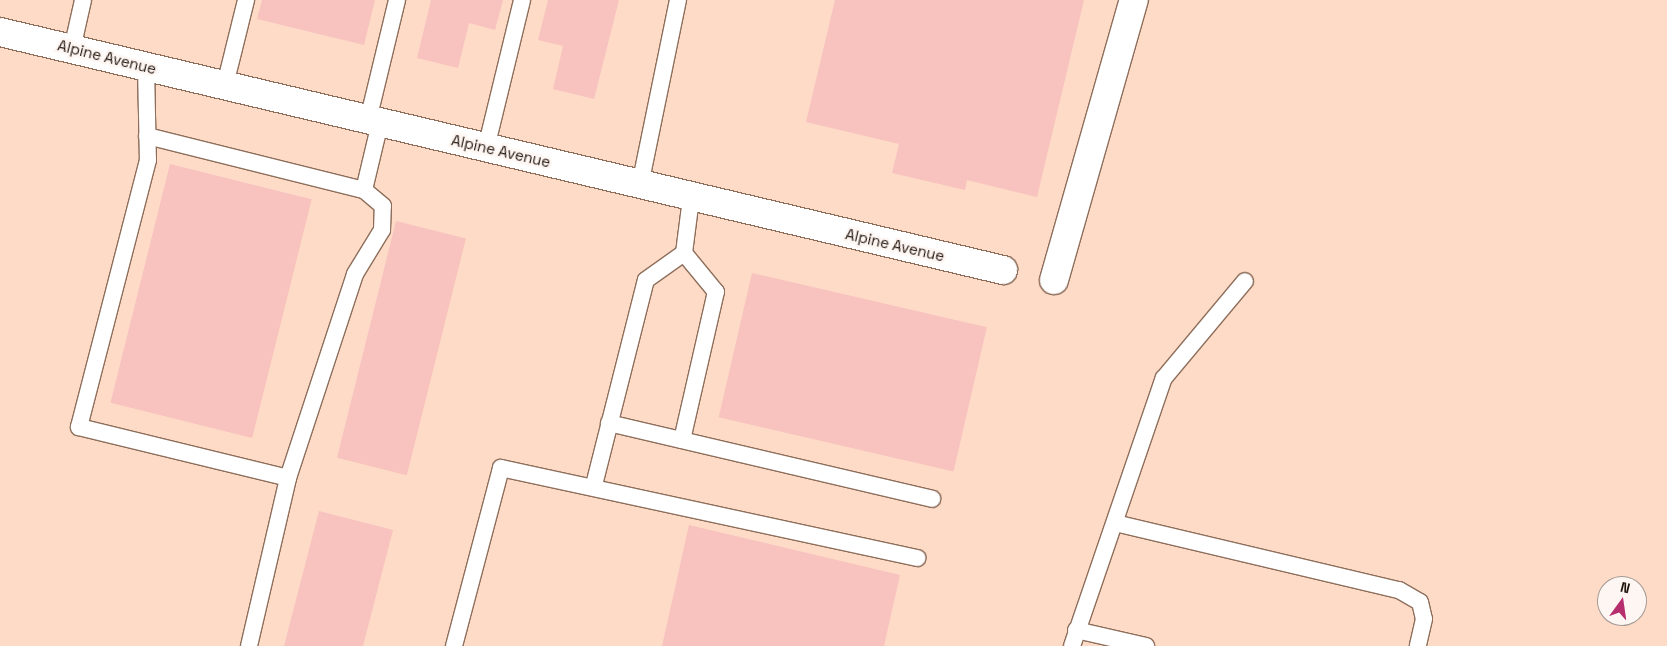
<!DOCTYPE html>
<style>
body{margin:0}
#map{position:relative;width:1667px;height:646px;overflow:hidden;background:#fce6d9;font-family:"Space Grotesk",sans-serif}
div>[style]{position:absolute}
.built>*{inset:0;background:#fedbc7}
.building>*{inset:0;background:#f8c2bf;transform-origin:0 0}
.roads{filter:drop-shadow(1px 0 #8d6e5b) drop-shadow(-1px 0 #8d6e5b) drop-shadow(0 1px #8d6e5b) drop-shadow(0 -1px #8d6e5b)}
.lane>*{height:16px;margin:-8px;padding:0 8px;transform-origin:8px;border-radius:8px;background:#fff}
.street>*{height:28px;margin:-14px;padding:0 14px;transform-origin:14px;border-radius:14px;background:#fff}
span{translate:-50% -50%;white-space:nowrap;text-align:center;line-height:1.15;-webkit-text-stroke:5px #fef6f2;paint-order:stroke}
.street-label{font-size:15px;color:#20130c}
.north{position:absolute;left:1597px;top:576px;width:50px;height:50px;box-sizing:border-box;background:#fef6f2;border:1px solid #a59b96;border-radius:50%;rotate:14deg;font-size:14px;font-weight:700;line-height:20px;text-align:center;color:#20130c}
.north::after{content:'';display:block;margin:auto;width:18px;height:22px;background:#b62e6e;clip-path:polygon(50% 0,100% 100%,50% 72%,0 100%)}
</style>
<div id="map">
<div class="built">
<i style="clip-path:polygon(evenodd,0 0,1667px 0,1667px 646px,0 646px,0 0,1607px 586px,1637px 586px,1637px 616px,1607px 616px,1607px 586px)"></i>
</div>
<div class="building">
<i style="clip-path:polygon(262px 0,375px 0,364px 45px,257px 19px)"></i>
<i style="clip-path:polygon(431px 0,503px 0,495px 30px,469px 23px,458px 68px,417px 58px)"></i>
<i style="clip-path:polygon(548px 0,619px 0,594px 99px,553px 89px,563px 46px,538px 40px)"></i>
<i style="clip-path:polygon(835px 0,1084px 0,1037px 197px,967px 180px,965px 190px,892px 173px,899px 144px,806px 122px)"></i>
<i style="left:170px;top:164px;width:146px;height:246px;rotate:14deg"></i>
<i style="left:396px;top:221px;width:72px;height:244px;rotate:14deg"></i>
<i style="left:752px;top:273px;width:241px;height:148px;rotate:13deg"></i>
<i style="clip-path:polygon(319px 511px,393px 530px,363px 646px,284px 646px)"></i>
<i style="clip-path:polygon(689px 525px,900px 575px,884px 646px,662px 646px)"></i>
</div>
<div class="roads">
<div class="lane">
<i style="left:72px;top:49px;width:50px;rotate:-77.3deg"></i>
<i style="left:146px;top:67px;width:93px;rotate:88.8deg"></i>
<i style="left:148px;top:160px;width:276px;rotate:104.5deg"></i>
<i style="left:79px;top:427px;width:215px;rotate:13.7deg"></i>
<i style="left:225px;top:85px;width:88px;rotate:-76.1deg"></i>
<i style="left:368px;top:120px;width:123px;rotate:-76.4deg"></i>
<i style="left:147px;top:136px;width:224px;rotate:14deg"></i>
<i style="left:486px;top:148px;width:152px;rotate:-76.3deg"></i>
<i style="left:640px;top:185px;width:189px;rotate:-78.4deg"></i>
<i style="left:609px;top:423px;width:332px;rotate:13.2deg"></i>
<i style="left:682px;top:440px;width:152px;rotate:-77.1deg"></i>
<i style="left:716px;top:292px;width:50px;rotate:-129.4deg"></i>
<i style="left:594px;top:485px;width:211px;rotate:-75.8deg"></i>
<i style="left:646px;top:280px;width:47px;rotate:-35.4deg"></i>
<i style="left:684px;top:253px;width:55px;rotate:-82.7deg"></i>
<i style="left:1115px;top:523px;width:292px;rotate:13.3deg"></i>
<i style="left:1399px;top:590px;width:24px;rotate:30deg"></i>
<i style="left:1420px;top:602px;width:17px;rotate:77deg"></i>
<i style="left:1424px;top:619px;width:28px;rotate:103deg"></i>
<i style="left:1076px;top:630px;width:72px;rotate:12.9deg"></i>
<i style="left:249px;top:646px;width:172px;rotate:-76.9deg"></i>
<i style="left:288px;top:478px;width:215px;rotate:-71.8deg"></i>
<i style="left:355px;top:274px;width:52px;rotate:-58.5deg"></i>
<i style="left:382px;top:230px;width:24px;rotate:-88deg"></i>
<i style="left:383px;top:206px;width:25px;rotate:-140deg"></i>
<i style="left:364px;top:190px;width:69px;rotate:-76.6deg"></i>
<i style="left:454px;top:646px;width:184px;rotate:-75.2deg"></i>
<i style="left:501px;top:468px;width:426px;rotate:12.2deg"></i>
<i style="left:1072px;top:646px;width:283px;rotate:-71.1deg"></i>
<i style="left:1164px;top:378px;width:126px;rotate:-50.1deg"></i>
</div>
<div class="street">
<i style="left:0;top:32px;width:1031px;rotate:13.35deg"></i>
<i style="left:1054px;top:280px;width:291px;rotate:-74.1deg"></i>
</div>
</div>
<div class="street-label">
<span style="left:107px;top:57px;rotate:14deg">Alpine Avenue</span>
<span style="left:501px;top:151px;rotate:13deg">Alpine Avenue</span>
<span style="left:895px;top:245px;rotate:13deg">Alpine Avenue</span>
</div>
<div class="north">N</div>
</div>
